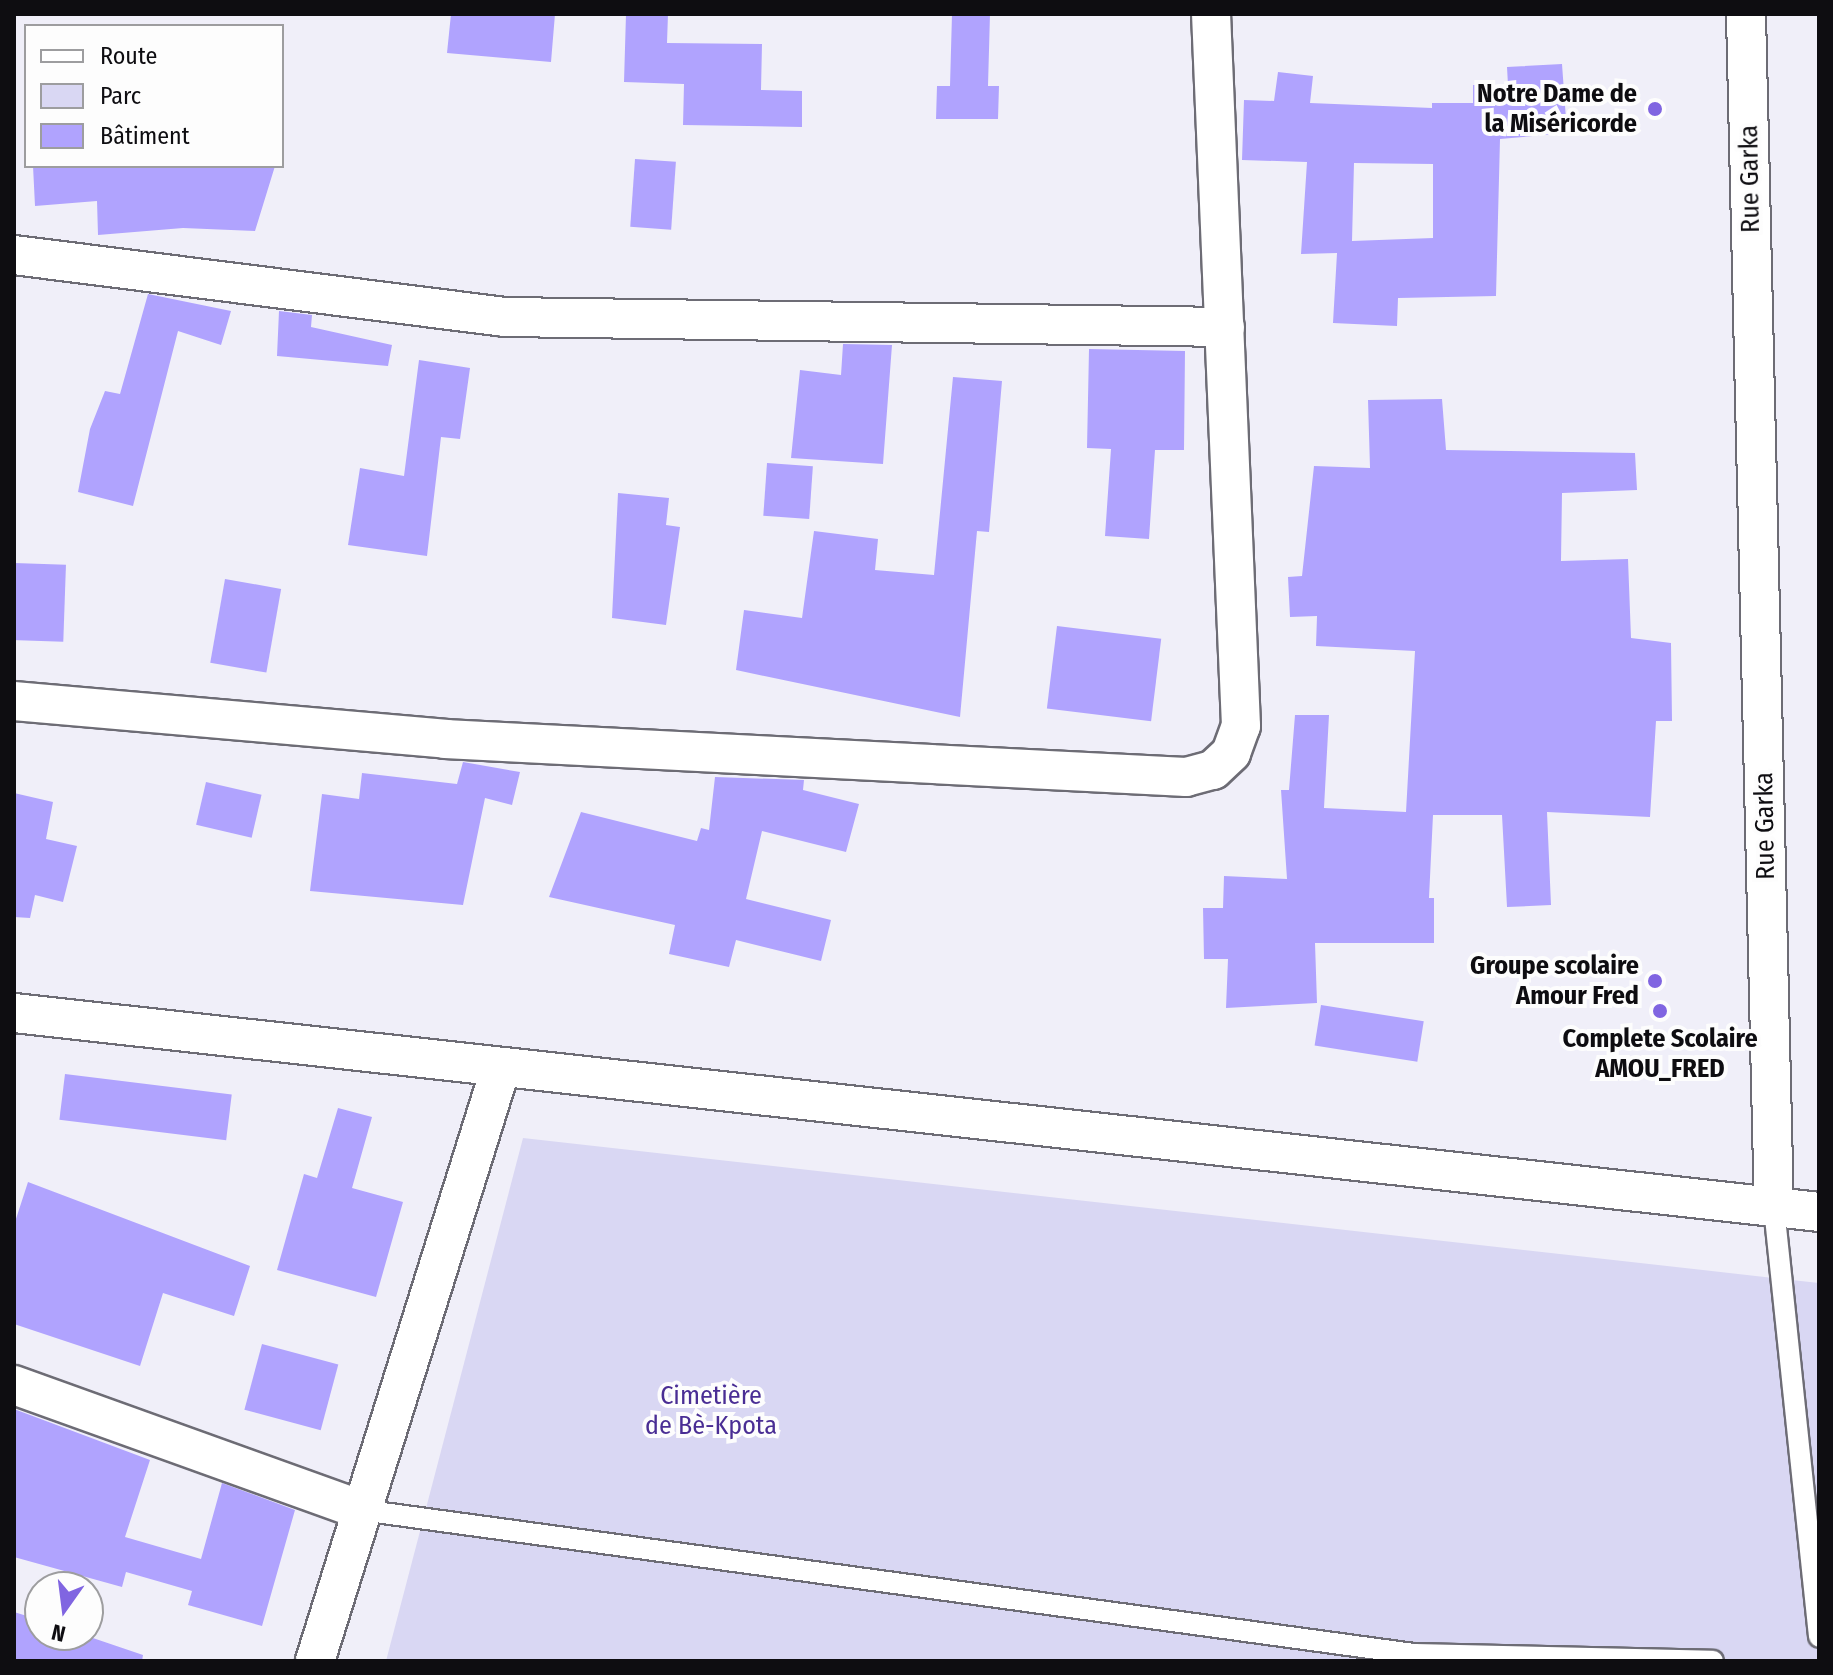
<!DOCTYPE html>
<meta charset="utf-8">
<style>
body{margin:0}
#map{position:relative;width:1833px;height:1675px;overflow:hidden;background:#f0eff9;font-family:"Fira Sans Condensed",sans-serif}
div>[style]{position:absolute}
.green>*{inset:0;background:#d9d7f3}
.building>*{inset:0;background:#b0a3fe;transform-origin:0 0}
.roads{filter:drop-shadow(2px 0 #6d6c75) drop-shadow(-2px 0 #6d6c75) drop-shadow(0 2px #6d6c75) drop-shadow(0 -2px #6d6c75)}
.service>*{height:20px;margin:-10px;padding:0 10px;transform-origin:10px;border-radius:10px;background:#fff}
.minor>*{height:38px;margin:-19px;padding:0 19px;transform-origin:19px;border-radius:19px;background:#fff}
.dots>*{width:22px;height:22px;translate:-50% -50%;box-sizing:border-box;border:4px solid #fdfdfd;border-radius:50%}
span{translate:-50% -50%;white-space:nowrap;text-align:center;line-height:1.15;-webkit-text-stroke:8px #fdfdfd;paint-order:stroke}
.poi-label{font-size:26px;color:#0e0d11;font-weight:700}
.right{translate:-100% -50%;text-align:right}
.street-label{font-size:26px;color:#0e0d11}
.park-label{font-size:26px;color:#492d94}
.frame{position:absolute;inset:0;border:16px solid #0e0d11;pointer-events:none}
.legend{position:absolute;left:24px;top:24px;width:260px;height:144px;box-sizing:border-box;background:#fdfdfd;border:2px solid #9d9d9f;margin:0;padding:10px 14px;list-style:none;font-size:24px;color:#0e0d11}
.legend li{display:flex;align-items:center;gap:16px;height:40px}
.legend b{width:40px;border:2px solid #9d9d9f}
.north{position:absolute;left:24px;top:1571px;width:80px;height:80px;box-sizing:border-box;background:#fdfdfd;border:2px solid #9d9d9f;border-radius:50%;rotate:194deg;font-size:22px;font-weight:700;line-height:32px;text-align:center;color:#0e0d11}
.north::after{content:'';display:block;margin:auto;width:28px;height:36px;background:#8065e1;clip-path:polygon(50% 0,100% 100%,50% 72%,0 100%)}
</style>
<div id="map">
<div class="green">
<i style="clip-path:polygon(523px 1138px,1819px 1283px,1819px 1661px,386px 1661px)"></i>
</div>
<div class="building">
<i style="clip-path:polygon(451px 14px,555px 14px,551px 62px,447px 53px)"></i>
<i style="clip-path:polygon(626px 14px,668px 14px,667px 43px,762px 44px,761px 90px,802px 91px,802px 127px,683px 125px,684px 84px,624px 82px)"></i>
<i style="clip-path:polygon(952px 14px,990px 14px,988px 86px,999px 86px,998px 119px,936px 119px,937px 86px,950px 86px)"></i>
<i style="clip-path:polygon(evenodd,1562px 64px,1567px 133px,1500px 139px,1496px 296px,1398px 298px,1397px 326px,1333px 323px,1337px 253px,1301px 254px,1307px 162px,1242px 160px,1244px 100px,1274px 101px,1278px 72px,1313px 76px,1310px 103px,1432px 108px,1432px 103px,1473px 103px,1473px 85px,1508px 85px,1507px 67px,1562px 64px,1354px 163px,1433px 164px,1433px 238px,1352px 241px,1354px 163px)"></i>
<i style="left:635px;top:159px;width:41px;height:68px;rotate:4deg"></i>
<i style="clip-path:polygon(33px 166px,275px 166px,255px 231px,183px 228px,98px 235px,97px 201px,35px 206px)"></i>
<i style="clip-path:polygon(148px 294px,231px 311px,221px 345px,178px 331px,133px 506px,78px 492px,90px 429px,105px 391px,120px 394px)"></i>
<i style="clip-path:polygon(279px 311px,312px 315px,311px 327px,392px 345px,388px 366px,277px 356px)"></i>
<i style="clip-path:polygon(843px 344px,892px 345px,883px 464px,791px 458px,800px 370px,841px 375px)"></i>
<i style="clip-path:polygon(1089px 349px,1185px 351px,1184px 450px,1155px 450px,1149px 539px,1105px 536px,1111px 449px,1087px 448px)"></i>
<i style="clip-path:polygon(419px 360px,470px 368px,460px 439px,441px 437px,427px 556px,348px 545px,360px 468px,404px 476px)"></i>
<i style="clip-path:polygon(953px 377px,1002px 381px,989px 532px,977px 531px,960px 717px,736px 670px,744px 610px,802px 618px,814px 531px,878px 539px,875px 570px,934px 575px)"></i>
<i style="clip-path:polygon(1442px 399px,1446px 450px,1635px 453px,1637px 490px,1562px 493px,1561px 561px,1628px 559px,1631px 638px,1671px 643px,1672px 721px,1656px 721px,1650px 817px,1547px 812px,1551px 905px,1507px 907px,1502px 815px,1433px 815px,1429px 898px,1434px 898px,1434px 943px,1315px 943px,1317px 1003px,1226px 1008px,1228px 959px,1204px 959px,1203px 908px,1223px 908px,1224px 876px,1287px 879px,1281px 790px,1289px 790px,1295px 715px,1329px 715px,1324px 808px,1406px 812px,1415px 651px,1316px 646px,1317px 616px,1290px 617px,1288px 577px,1302px 576px,1314px 466px,1370px 468px,1368px 400px)"></i>
<i style="left:767px;top:463px;width:46px;height:53px;rotate:4deg"></i>
<i style="clip-path:polygon(618px 493px,669px 498px,666px 525px,680px 527px,666px 625px,612px 618px)"></i>
<i style="left:14px;top:563px;width:52px;height:77px;rotate:2deg"></i>
<i style="left:225px;top:579px;width:57px;height:85px;rotate:10deg"></i>
<i style="left:1057px;top:626px;width:105px;height:83px;rotate:7deg"></i>
<i style="clip-path:polygon(463px 762px,520px 772px,512px 805px,485px 798px,463px 905px,310px 891px,322px 794px,359px 799px,362px 773px,457px 784px)"></i>
<i style="clip-path:polygon(715px 777px,804px 780px,803px 790px,859px 804px,846px 852px,762px 831px,746px 899px,831px 920px,821px 961px,736px 940px,729px 967px,669px 954px,675px 925px,549px 897px,581px 812px,697px 841px,701px 828px,709px 830px)"></i>
<i style="left:206px;top:782px;width:57px;height:44px;rotate:13deg"></i>
<i style="clip-path:polygon(14px 793px,53px 802px,46px 839px,77px 846px,63px 902px,35px 895px,30px 918px,14px 917px)"></i>
<i style="left:1321px;top:1005px;width:104px;height:41px;rotate:9deg"></i>
<i style="left:65px;top:1074px;width:168px;height:46px;rotate:7deg"></i>
<i style="clip-path:polygon(338px 1108px,372px 1117px,352px 1188px,403px 1202px,376px 1297px,277px 1270px,304px 1174px,317px 1178px)"></i>
<i style="clip-path:polygon(28px 1182px,250px 1266px,234px 1316px,163px 1293px,140px 1366px,14px 1324px,14px 1225px)"></i>
<i style="left:262px;top:1344px;width:79px;height:68px;rotate:15deg"></i>
<i style="clip-path:polygon(14px 1409px,150px 1460px,125px 1537px,201px 1559px,222px 1483px,295px 1510px,262px 1626px,188px 1605px,192px 1591px,126px 1572px,122px 1587px,14px 1557px)"></i>
<i style="clip-path:polygon(14px 1612px,40px 1620px,40px 1635px,84px 1635px,143px 1655px,142px 1661px,14px 1661px)"></i>
</div>
<div class="roads">
<div class="service">
<i style="left:1774px;top:1208px;width:431px;rotate:84deg"></i>
<i style="left:361px;top:1510px;width:1063px;rotate:7.79deg"></i>
<i style="left:1414px;top:1654px;width:299px;rotate:1.3deg"></i>
</div>
<div class="minor">
<i style="left:1746px;top:14px;width:1194px;rotate:88.66deg"></i>
<i style="left:14px;top:255px;width:494px;rotate:7.2deg"></i>
<i style="left:504px;top:317px;width:721px;rotate:0.79deg"></i>
<i style="left:14px;top:701px;width:433px;rotate:5deg"></i>
<i style="left:445px;top:739px;width:742px;rotate:2.94deg"></i>
<i style="left:1186px;top:777px;width:28px;rotate:-15deg"></i>
<i style="left:1213px;top:770px;width:25px;rotate:-43deg"></i>
<i style="left:1231px;top:753px;width:29px;rotate:-70deg"></i>
<i style="left:1241px;top:726px;width:713px;rotate:-92.41deg"></i>
<i style="left:14px;top:1013px;width:1816px;rotate:6.29deg"></i>
<i style="left:14px;top:1385px;width:369px;rotate:19.8deg"></i>
<i style="left:315px;top:1661px;width:622px;rotate:-72.61deg"></i>
</div>
</div>
<div class="dots">
<i style="left:1655px;top:109px;background:#8065e1"></i>
<i style="left:1655px;top:981px;background:#8065e1"></i>
<i style="left:1660px;top:1011px;background:#8065e1"></i>
</div>
<div class="poi-label">
<span class="right" style="left:1637px;top:109px">Notre Dame de<br>la Miséricorde</span>
<span class="right" style="left:1639px;top:981px">Groupe scolaire<br>Amour Fred</span>
<span style="left:1660px;top:1054px">Complete Scolaire<br>AMOU_FRED</span>
</div>
<div class="street-label">
<span style="left:1750px;top:179px;rotate:-91deg">Rue Garka</span>
<span style="left:1765px;top:826px;rotate:-91deg">Rue Garka</span>
</div>
<div class="park-label">
<span style="left:711px;top:1411px">Cimetière<br>de Bè-Kpota</span>
</div>
<div class="frame"></div>
<ul class="legend">
<li><b style="height:10px;background:#fff"></b>Route</li>
<li><b style="height:22px;background:#d9d7f3"></b>Parc</li>
<li><b style="height:22px;background:#b0a3fe"></b>Bâtiment</li>
</ul>
<div class="north">N</div>
</div>
